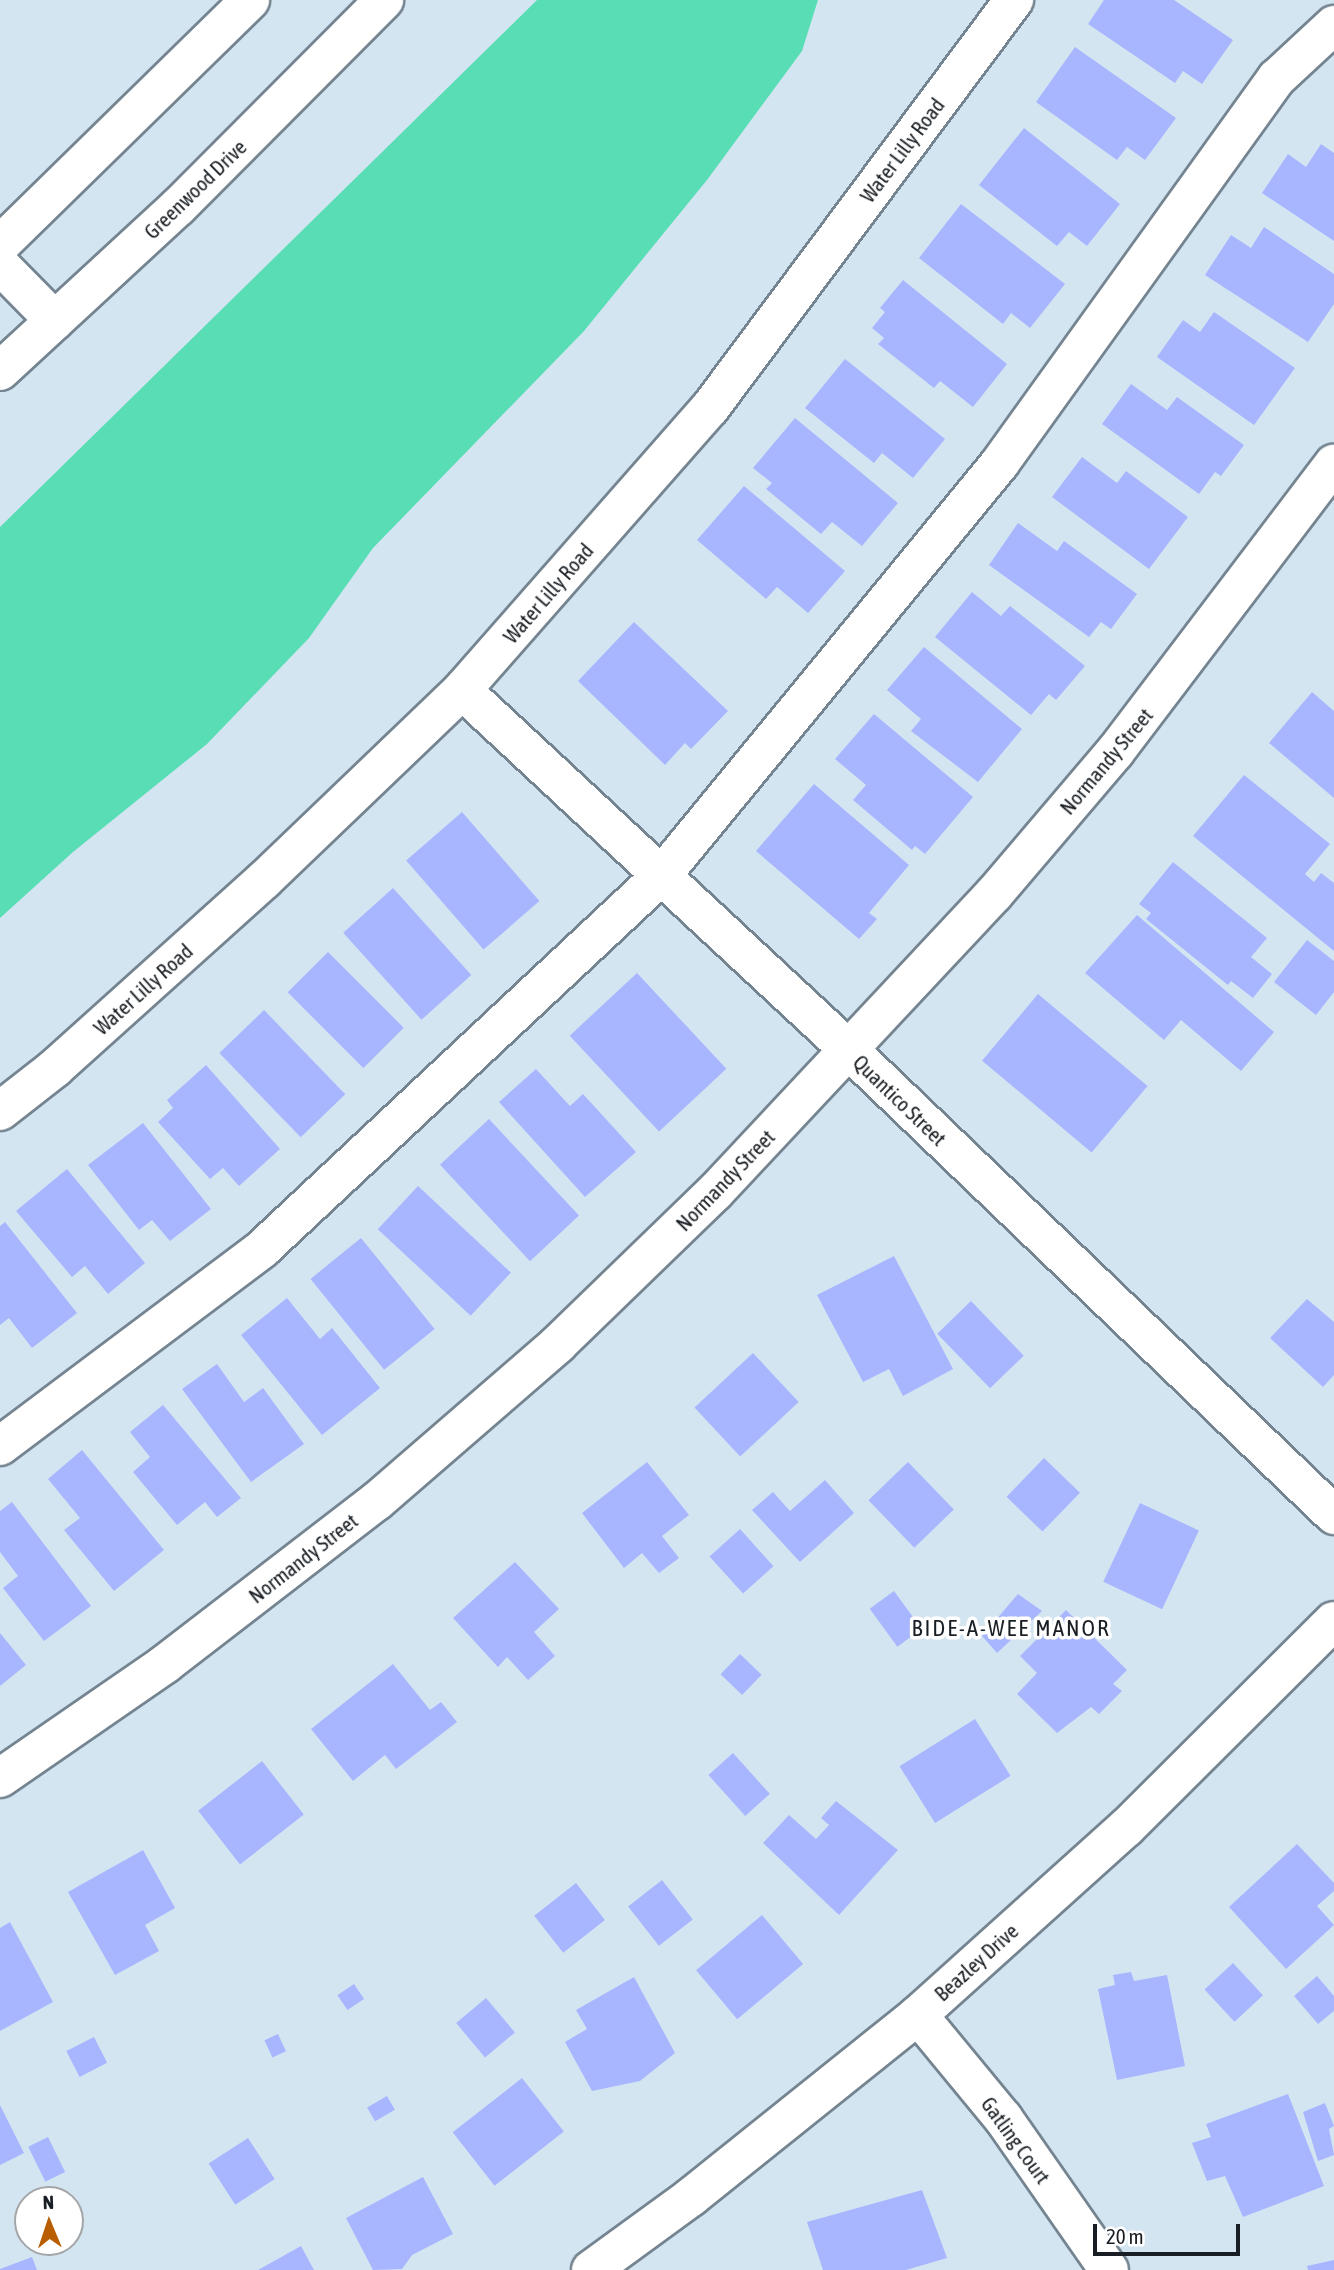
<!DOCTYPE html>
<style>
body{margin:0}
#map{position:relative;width:1334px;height:2270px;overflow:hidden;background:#d4e5f2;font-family:"Asap Condensed",sans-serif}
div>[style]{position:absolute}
.water>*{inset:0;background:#58ddb5}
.building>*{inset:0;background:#a7b6fe;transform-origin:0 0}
.roads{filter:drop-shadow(2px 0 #748490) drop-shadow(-2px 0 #748490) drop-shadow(0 2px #748490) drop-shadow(0 -2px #748490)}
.minor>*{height:38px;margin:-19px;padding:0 19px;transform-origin:19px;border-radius:19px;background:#fff}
span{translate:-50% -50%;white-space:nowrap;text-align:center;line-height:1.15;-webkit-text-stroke:7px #fff;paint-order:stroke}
.street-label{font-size:21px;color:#181e23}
.neighbourhood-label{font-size:23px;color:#181e23;letter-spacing:2px}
.north{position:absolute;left:14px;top:2186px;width:70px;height:70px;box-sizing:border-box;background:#fff;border:2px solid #a3a5a7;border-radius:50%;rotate:358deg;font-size:19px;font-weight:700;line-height:28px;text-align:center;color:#181e23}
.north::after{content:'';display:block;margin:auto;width:24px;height:32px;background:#b85d00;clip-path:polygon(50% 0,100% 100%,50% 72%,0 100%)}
.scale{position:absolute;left:1093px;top:2224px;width:147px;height:32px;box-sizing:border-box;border:4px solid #181e23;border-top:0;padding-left:9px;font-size:21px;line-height:24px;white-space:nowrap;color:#181e23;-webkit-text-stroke:5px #fff;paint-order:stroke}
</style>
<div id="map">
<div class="water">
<i style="clip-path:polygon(537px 0,818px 0,802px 51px,707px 180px,584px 331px,373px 548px,309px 638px,207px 744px,73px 852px,0 918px,0 527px)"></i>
</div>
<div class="building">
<i style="clip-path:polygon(1104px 0,1174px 0,1233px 40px,1202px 84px,1183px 71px,1175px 83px,1088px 24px)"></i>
<i style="clip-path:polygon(1075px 47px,1176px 118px,1145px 160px,1127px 147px,1117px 160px,1036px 102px)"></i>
<i style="clip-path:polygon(1024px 128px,1120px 204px,1087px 246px,1069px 232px,1057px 246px,979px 185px)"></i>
<i style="clip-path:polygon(1321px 144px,1334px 153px,1334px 241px,1262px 193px,1288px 154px,1306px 167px)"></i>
<i style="clip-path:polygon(961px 204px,1065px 284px,1030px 328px,1011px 313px,1003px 324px,919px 258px)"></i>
<i style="clip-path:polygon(1264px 227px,1334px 274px,1334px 304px,1308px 342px,1205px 275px,1231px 235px,1251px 248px)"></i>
<i style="clip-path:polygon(903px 280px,1007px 364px,973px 407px,940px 381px,934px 388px,878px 344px,884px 338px,872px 328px,885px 312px,880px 308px)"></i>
<i style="clip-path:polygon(1214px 312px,1295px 368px,1254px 425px,1157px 357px,1183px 320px,1200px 332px)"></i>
<i style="clip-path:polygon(845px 359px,945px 439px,913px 478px,882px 453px,874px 463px,805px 408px)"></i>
<i style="clip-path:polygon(1131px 384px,1167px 410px,1177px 397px,1244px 445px,1221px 476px,1215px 472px,1199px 494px,1102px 424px)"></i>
<i style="clip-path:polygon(795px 418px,898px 503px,862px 546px,832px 522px,821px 534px,766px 489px,772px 483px,753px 468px)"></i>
<i style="clip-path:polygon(1082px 457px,1117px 483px,1126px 471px,1188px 517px,1149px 569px,1052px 497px)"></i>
<i style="clip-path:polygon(744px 486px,845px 571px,808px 613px,777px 587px,766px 599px,697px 540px)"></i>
<i style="clip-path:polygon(1018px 523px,1057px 551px,1064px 541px,1137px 594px,1111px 629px,1101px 622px,1089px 637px,989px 565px)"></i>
<i style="clip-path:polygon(972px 592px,1001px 616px,1010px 606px,1085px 666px,1056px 700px,1049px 694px,1031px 715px,935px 637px)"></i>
<i style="clip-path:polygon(634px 622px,728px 711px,691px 749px,685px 743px,665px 765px,578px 681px)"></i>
<i style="clip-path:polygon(924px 647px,1022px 729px,978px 782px,911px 731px,921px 719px,887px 690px)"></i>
<i style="clip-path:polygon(1312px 692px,1334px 711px,1334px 798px,1269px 743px)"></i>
<i style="clip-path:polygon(874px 714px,973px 797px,925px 854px,915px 846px,912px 850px,853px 800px,866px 785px,835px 759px)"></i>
<i style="clip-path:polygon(1244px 775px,1330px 844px,1305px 874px,1314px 882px,1321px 873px,1334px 883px,1334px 951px,1193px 836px)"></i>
<i style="clip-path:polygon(814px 784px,909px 865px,869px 913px,877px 919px,859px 939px,756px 851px)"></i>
<i style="left:462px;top:812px;width:118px;height:74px;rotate:49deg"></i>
<i style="clip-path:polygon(1173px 862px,1267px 938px,1251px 957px,1272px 974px,1253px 998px,1231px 981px,1228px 985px,1146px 919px,1151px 913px,1139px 904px)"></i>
<i style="left:393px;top:888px;width:117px;height:67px;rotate:48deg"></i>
<i style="clip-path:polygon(1137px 915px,1274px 1032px,1241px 1071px,1181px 1020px,1164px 1040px,1085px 973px)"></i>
<i style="clip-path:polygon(1307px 940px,1334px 961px,1334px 992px,1316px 1015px,1274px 982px)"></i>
<i style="left:328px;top:952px;width:107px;height:57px;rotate:45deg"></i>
<i style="left:637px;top:973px;width:131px;height:92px;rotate:47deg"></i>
<i style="left:1038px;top:994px;width:143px;height:87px;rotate:40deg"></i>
<i style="left:264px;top:1010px;width:117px;height:62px;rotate:46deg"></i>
<i style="clip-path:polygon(206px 1065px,280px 1149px,239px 1186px,223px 1168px,210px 1179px,158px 1122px,173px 1108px,167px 1100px)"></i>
<i style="clip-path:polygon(536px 1069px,570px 1106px,583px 1094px,636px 1152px,585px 1197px,499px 1102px)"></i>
<i style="left:489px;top:1119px;width:132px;height:67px;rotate:47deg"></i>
<i style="clip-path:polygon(143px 1123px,211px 1209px,170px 1241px,152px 1220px,139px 1230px,88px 1165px)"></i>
<i style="clip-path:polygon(67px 1169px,145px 1263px,108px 1294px,85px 1266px,72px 1277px,16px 1211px)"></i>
<i style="left:418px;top:1186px;width:127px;height:59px;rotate:43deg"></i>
<i style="clip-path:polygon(5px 1222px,77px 1313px,32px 1348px,9px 1318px,0 1325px,0 1226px)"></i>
<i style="left:361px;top:1238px;width:117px;height:65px;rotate:51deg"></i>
<i style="clip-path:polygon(894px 1256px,953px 1369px,903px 1396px,889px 1369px,863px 1382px,817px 1295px)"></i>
<i style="clip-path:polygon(287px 1298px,320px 1339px,332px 1328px,380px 1388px,322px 1435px,241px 1335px)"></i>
<i style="clip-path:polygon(1307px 1299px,1334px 1322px,1334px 1375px,1323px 1387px,1270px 1338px)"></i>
<i style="left:971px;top:1301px;width:76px;height:47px;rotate:46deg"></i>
<i style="left:753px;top:1353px;width:67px;height:80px;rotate:47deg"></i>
<i style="clip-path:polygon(217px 1364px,244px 1402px,263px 1388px,304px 1444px,251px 1482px,182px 1389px)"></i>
<i style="clip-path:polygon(163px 1405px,241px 1498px,217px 1517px,205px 1502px,177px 1525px,133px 1472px,150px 1457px,130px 1432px)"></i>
<i style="clip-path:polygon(82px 1450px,164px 1550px,114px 1591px,64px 1530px,80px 1518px,48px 1479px)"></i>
<i style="left:1044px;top:1458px;width:50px;height:54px;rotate:44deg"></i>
<i style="clip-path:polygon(647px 1462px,689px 1515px,662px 1536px,679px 1558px,659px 1573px,642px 1553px,624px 1568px,582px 1513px)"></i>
<i style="left:908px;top:1462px;width:66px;height:55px;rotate:46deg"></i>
<i style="clip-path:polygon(825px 1480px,854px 1513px,800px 1562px,752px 1510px,773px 1492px,790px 1511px)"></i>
<i style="clip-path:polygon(12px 1502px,91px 1606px,44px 1641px,3px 1588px,18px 1576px,0 1552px,0 1511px)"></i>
<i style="left:1140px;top:1503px;width:65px;height:87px;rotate:25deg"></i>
<i style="left:740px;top:1529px;width:50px;height:41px;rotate:48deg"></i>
<i style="clip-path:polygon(515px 1562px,559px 1609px,534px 1632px,555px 1656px,528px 1680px,507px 1657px,498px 1667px,453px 1618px)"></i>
<i style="left:894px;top:1591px;width:47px;height:30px;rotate:54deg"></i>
<i style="clip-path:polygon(1018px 1594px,1042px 1611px,997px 1653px,982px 1636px)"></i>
<i style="clip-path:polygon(1066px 1610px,1127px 1670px,1113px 1684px,1122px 1691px,1099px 1714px,1091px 1707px,1057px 1733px,1017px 1694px,1037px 1673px,1020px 1656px)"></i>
<i style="clip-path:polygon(0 1633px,26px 1665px,0 1686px)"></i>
<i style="left:740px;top:1654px;width:30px;height:28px;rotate:44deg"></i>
<i style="clip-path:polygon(393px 1664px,430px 1710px,441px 1702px,457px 1722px,396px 1769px,385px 1755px,353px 1781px,311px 1729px)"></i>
<i style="left:975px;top:1719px;width:67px;height:89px;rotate:58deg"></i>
<i style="left:733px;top:1753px;width:55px;height:33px;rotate:48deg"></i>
<i style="left:262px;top:1761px;width:68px;height:81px;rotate:52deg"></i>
<i style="clip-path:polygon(836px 1801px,898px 1850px,839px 1915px,763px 1843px,789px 1815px,816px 1839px,829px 1825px,821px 1818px)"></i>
<i style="clip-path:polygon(1297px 1844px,1334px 1883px,1334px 1891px,1317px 1906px,1334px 1925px,1286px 1969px,1229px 1907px)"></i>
<i style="clip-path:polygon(143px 1850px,175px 1908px,145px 1925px,159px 1951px,115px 1975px,68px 1892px)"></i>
<i style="left:662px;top:1880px;width:50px;height:43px;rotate:52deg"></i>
<i style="left:576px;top:1883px;width:47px;height:53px;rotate:52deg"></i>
<i style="left:762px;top:1915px;width:64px;height:86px;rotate:50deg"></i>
<i style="clip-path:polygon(10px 1922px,53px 2002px,0 2031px,0 1928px)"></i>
<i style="left:1233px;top:1963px;width:44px;height:39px;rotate:47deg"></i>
<i style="clip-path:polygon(1131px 1972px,1134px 1981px,1167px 1975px,1185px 2066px,1117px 2080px,1098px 1989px,1115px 1985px,1113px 1975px)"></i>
<i style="clip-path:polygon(1317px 1976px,1334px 1996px,1334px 2011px,1318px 2024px,1294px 1996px)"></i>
<i style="clip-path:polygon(634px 1977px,675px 2053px,640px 2081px,592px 2091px,565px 2042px,587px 2029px,576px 2010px)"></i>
<i style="left:354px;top:1984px;width:18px;height:20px;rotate:56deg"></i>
<i style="left:486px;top:1998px;width:45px;height:39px;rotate:50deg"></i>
<i style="left:278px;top:2034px;width:19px;height:15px;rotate:65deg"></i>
<i style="left:94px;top:2037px;width:29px;height:31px;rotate:63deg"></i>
<i style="left:522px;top:2078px;width:68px;height:88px;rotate:52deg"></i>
<i style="clip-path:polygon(1288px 2094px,1324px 2186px,1243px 2217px,1225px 2176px,1207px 2181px,1192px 2143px,1211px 2137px,1206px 2124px)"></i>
<i style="left:387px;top:2096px;width:16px;height:23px;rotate:60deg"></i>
<i style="clip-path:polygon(1325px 2103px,1334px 2126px,1329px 2129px,1334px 2155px,1318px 2161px,1303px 2112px)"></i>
<i style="clip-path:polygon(0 2105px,24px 2153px,0 2165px)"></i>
<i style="left:48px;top:2137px;width:39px;height:22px;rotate:64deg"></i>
<i style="left:248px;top:2138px;width:49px;height:47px;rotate:57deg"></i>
<i style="clip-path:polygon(423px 2177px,453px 2234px,412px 2255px,402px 2269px,373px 2270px,346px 2218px)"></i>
<i style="clip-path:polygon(922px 2190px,947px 2258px,906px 2270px,823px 2270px,807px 2222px)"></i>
<i style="clip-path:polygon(301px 2246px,314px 2270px,258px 2270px)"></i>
<i style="clip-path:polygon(32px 2257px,37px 2270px,0 2270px,0 2269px)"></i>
<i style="clip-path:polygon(1334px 2260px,1334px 2270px,1308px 2270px,1307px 2266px)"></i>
</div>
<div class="roads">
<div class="minor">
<i style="left:0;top:245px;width:350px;rotate:-44.4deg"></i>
<i style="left:0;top:265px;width:78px;rotate:45.5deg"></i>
<i style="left:0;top:371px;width:242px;rotate:-42.7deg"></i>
<i style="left:178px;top:207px;width:292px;rotate:-45.1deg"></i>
<i style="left:462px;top:690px;width:529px;rotate:42.93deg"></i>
<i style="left:849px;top:1050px;width:672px;rotate:43.79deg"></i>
<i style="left:0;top:1111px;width:70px;rotate:-38deg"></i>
<i style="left:55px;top:1068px;width:281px;rotate:-42deg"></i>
<i style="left:264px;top:880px;width:274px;rotate:-43.8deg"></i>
<i style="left:462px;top:690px;width:376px;rotate:-48.7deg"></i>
<i style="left:710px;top:408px;width:509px;rotate:-53.31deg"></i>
<i style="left:0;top:1446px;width:328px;rotate:-36.9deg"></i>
<i style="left:262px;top:1249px;width:548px;rotate:-43.08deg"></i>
<i style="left:662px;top:875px;width:533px;rotate:-50.63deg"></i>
<i style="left:1000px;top:463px;width:474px;rotate:-54.3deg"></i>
<i style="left:1277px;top:78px;width:78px;rotate:-42.9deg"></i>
<i style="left:0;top:1778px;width:201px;rotate:-34.6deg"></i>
<i style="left:165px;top:1664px;width:267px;rotate:-37.6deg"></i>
<i style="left:377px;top:1501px;width:240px;rotate:-40.9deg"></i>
<i style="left:558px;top:1344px;width:219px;rotate:-44.1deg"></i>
<i style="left:715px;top:1192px;width:408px;rotate:-46.9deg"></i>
<i style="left:994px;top:894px;width:187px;rotate:-49.6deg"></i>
<i style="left:1115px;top:752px;width:362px;rotate:-52.8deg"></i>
<i style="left:918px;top:2015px;width:134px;rotate:50.5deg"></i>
<i style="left:1003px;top:2118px;width:185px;rotate:55.1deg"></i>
<i style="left:591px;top:2270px;width:124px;rotate:-36.1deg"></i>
<i style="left:691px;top:2197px;width:291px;rotate:-38.7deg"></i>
<i style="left:918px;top:2015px;width:280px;rotate:-42deg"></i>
<i style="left:1126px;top:1828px;width:293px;rotate:-44.9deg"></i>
</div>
</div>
<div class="street-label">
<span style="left:902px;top:150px;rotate:-53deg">Water Lilly Road</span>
<span style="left:195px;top:189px;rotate:-44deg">Greenwood Drive</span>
<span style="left:548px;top:593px;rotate:-49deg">Water Lilly Road</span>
<span style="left:1106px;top:761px;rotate:-50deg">Normandy Street</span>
<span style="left:143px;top:989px;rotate:-42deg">Water Lilly Road</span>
<span style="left:900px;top:1100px;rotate:44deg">Quantico Street</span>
<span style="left:725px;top:1180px;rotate:-46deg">Normandy Street</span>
<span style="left:303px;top:1558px;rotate:-38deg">Normandy Street</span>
<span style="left:976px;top:1962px;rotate:-42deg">Beazley Drive</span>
<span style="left:1016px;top:2140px;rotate:54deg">Gatling Court</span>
</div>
<div class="neighbourhood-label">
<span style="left:1011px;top:1628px">BIDE-A-WEE MANOR</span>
</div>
<div class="north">N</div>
<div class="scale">20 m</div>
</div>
